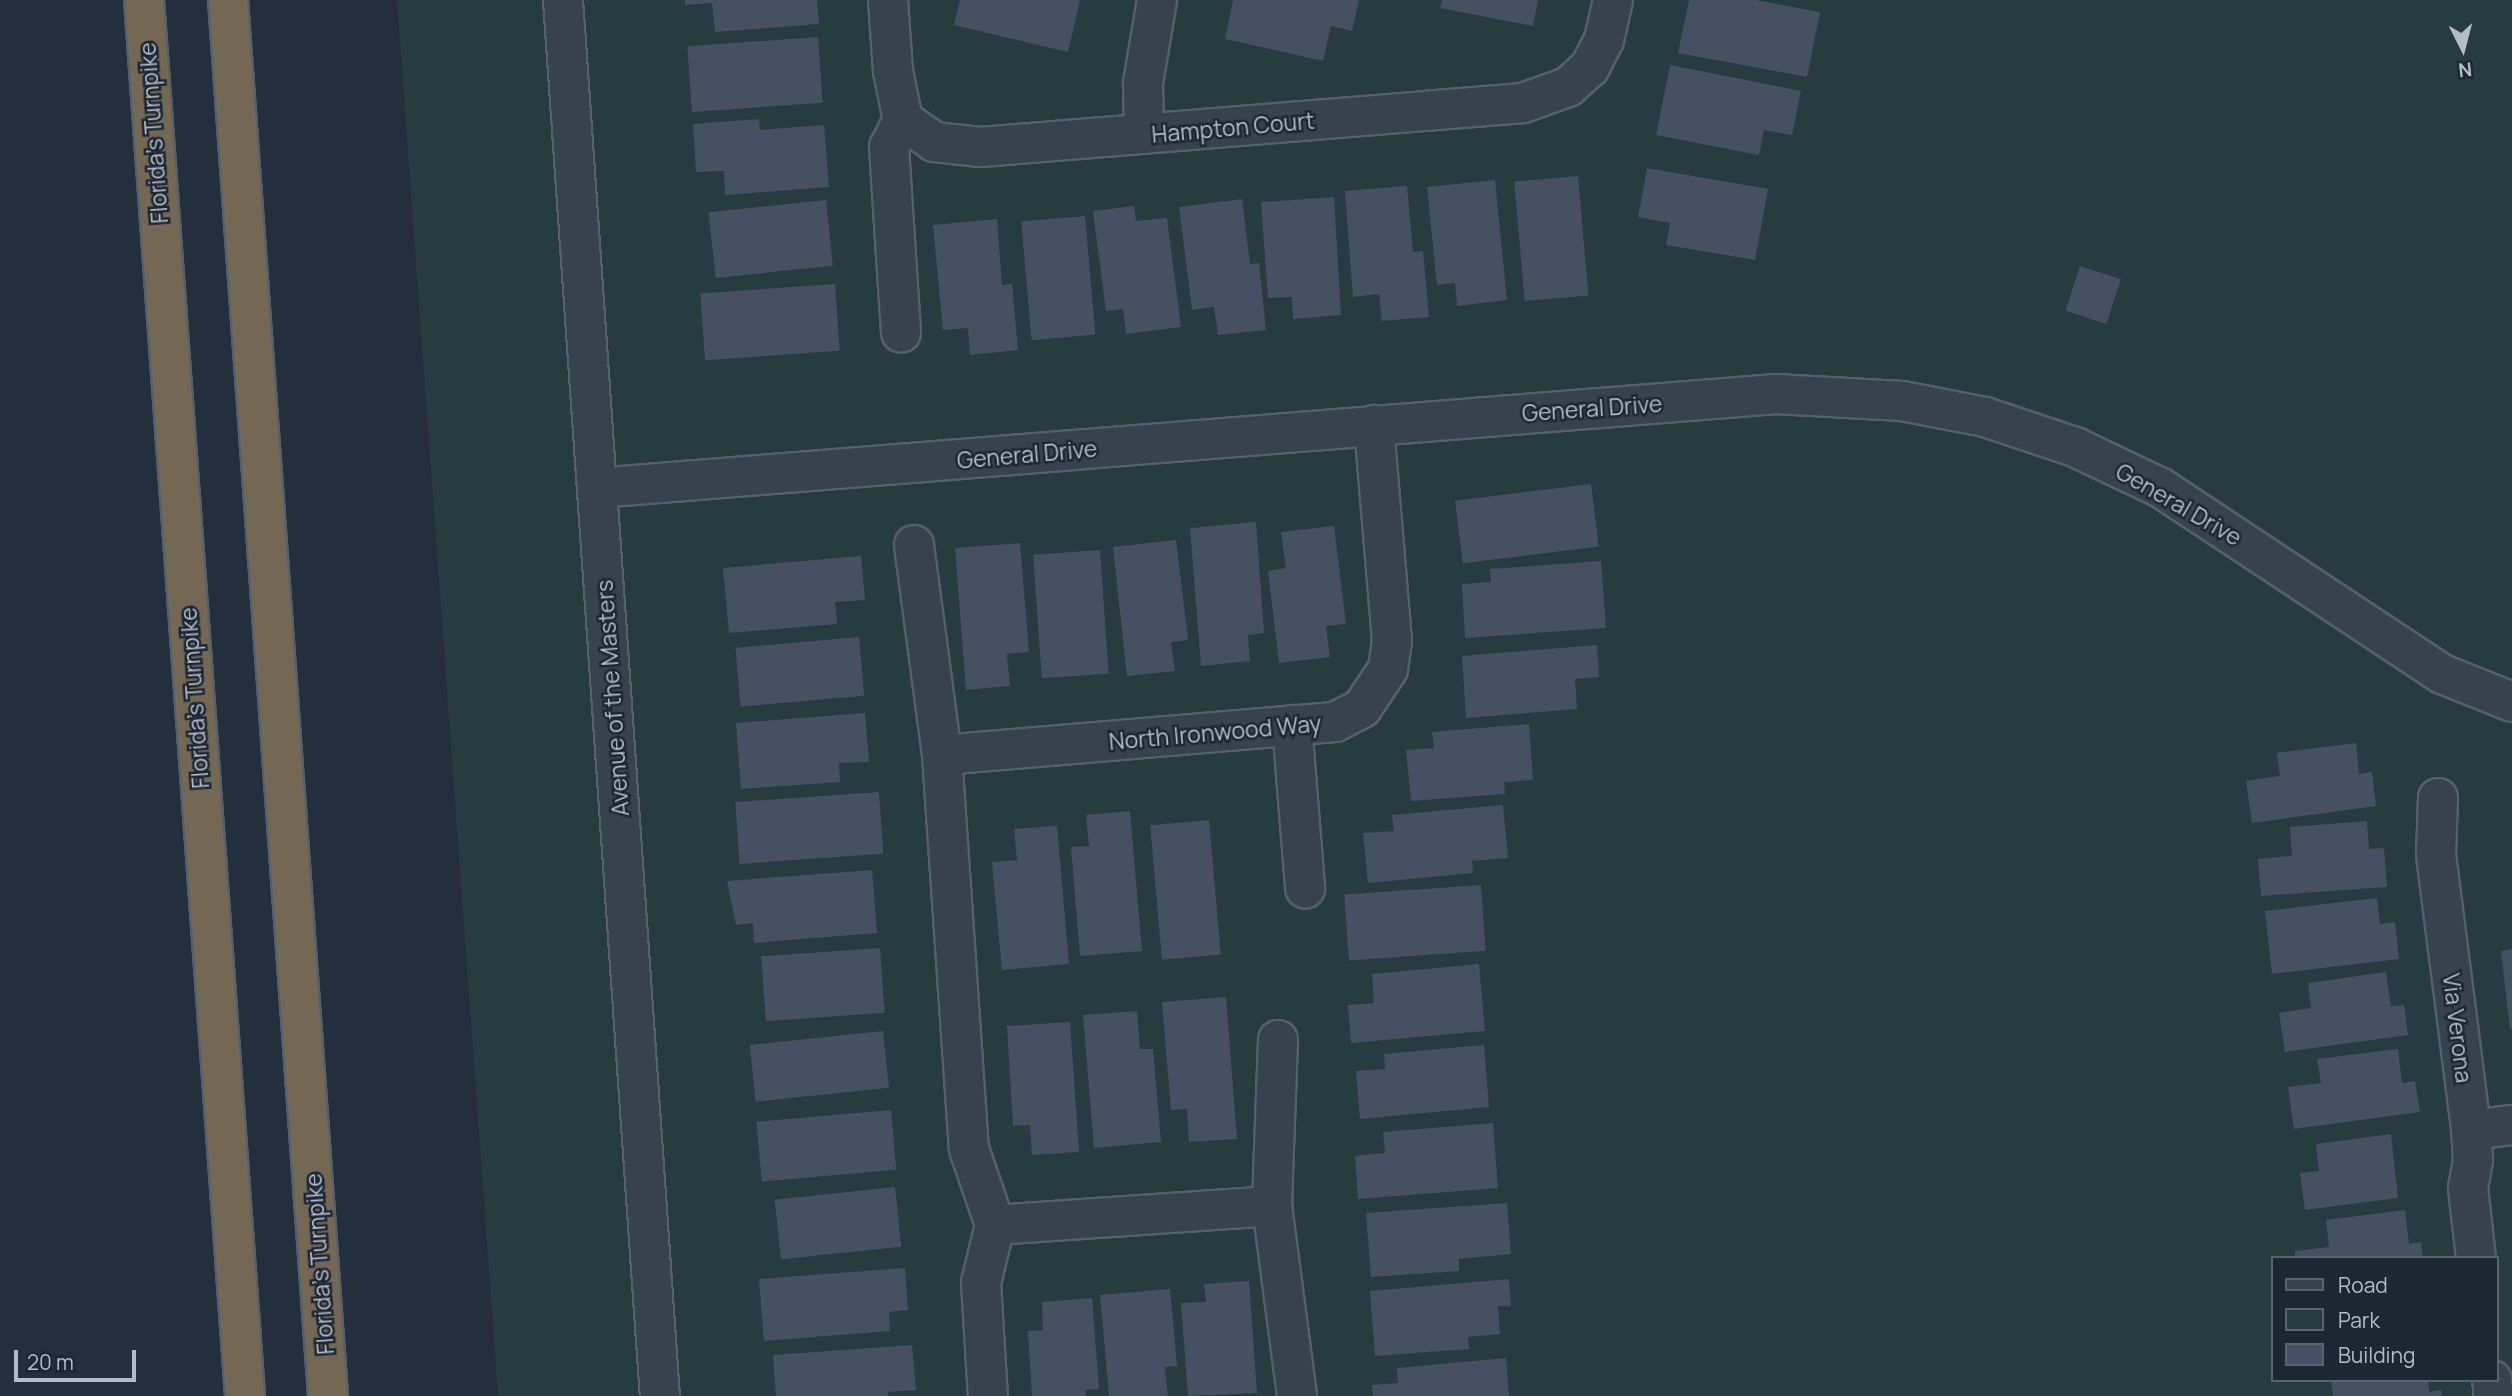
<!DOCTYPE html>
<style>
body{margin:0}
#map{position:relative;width:2512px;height:1396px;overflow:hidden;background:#242f3e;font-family:Manrope,sans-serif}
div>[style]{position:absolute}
.green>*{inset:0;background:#263c3f}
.building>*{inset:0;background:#455162;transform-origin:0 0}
.roads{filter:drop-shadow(2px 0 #565f6c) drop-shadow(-2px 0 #565f6c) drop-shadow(0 2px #565f6c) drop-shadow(0 -2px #565f6c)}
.street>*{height:38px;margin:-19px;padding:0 19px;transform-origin:19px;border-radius:19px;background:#38414e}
.highway>*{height:38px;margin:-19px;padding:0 19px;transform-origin:19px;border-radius:19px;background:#746855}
span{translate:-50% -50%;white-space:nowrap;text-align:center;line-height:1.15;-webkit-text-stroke:5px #1d2633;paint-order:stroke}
.street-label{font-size:23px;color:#b4bcc9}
.legend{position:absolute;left:2271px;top:1256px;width:228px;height:126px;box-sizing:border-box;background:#1d2633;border:2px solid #59626f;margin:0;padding:9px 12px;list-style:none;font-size:21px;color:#b4bcc9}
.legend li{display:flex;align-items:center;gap:14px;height:35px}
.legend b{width:35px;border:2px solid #59626f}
.north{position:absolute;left:2428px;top:14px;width:70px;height:70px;-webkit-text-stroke:5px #1d2633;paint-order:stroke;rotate:174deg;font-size:19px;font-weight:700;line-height:28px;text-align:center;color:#b4bcc9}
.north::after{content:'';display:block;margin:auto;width:24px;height:32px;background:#b4bcc9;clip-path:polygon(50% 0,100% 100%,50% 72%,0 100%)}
.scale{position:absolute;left:14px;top:1350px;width:122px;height:32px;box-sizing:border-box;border:4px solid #b4bcc9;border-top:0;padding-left:9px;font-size:21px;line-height:24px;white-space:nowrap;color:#b4bcc9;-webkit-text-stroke:5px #1d2633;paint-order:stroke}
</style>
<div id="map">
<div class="green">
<i style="clip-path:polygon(evenodd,397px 0,2512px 0,2512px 1396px,498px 1396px,397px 0,2272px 1258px,2496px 1258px,2496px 1380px,2272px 1380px,2272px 1258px)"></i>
</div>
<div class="building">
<i style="clip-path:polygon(685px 0,817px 0,819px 24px,715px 32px,712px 3px,685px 5px)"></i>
<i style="clip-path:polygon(960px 0,1080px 0,1068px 52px,954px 25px)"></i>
<i style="clip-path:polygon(1233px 0,1359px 0,1352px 31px,1331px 26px,1323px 61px,1225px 39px)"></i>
<i style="clip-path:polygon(1442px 0,1538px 0,1533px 26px,1440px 8px)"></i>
<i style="clip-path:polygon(1689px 0,1756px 0,1820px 12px,1807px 77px,1678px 53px)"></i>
<i style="left:818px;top:37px;width:66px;height:131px;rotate:86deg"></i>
<i style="clip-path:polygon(1670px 65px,1801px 91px,1792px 135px,1764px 130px,1759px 155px,1656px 135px)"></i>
<i style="clip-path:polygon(759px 119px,760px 130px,824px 125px,829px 187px,725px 195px,724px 171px,696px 172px,693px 124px)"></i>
<i style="clip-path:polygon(1647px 168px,1768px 189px,1755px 260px,1666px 245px,1670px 223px,1638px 217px)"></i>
<i style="left:1578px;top:176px;width:120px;height:64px;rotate:85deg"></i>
<i style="clip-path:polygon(1495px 180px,1507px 300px,1457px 306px,1455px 283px,1437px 285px,1427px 187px)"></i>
<i style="clip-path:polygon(1407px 186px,1413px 252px,1423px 251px,1429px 317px,1382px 321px,1379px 294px,1353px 297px,1345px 191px)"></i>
<i style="clip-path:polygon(1334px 197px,1341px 315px,1293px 319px,1292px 297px,1268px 298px,1261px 202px)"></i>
<i style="clip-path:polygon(1242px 199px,1250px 264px,1259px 263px,1266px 330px,1218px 335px,1214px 307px,1192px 310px,1179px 207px)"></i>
<i style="left:826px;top:200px;width:66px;height:118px;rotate:84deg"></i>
<i style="clip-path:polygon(1134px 206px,1136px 221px,1167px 218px,1181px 327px,1126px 334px,1123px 309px,1106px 311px,1093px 211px)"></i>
<i style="left:1085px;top:216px;width:119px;height:64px;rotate:85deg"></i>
<i style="clip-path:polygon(997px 219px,1002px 285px,1012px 284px,1018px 350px,970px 355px,968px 328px,943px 330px,933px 225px)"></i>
<i style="left:2080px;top:266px;width:43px;height:47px;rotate:18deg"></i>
<i style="left:835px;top:284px;width:67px;height:135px;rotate:86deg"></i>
<i style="left:1591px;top:484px;width:63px;height:137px;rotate:83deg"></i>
<i style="clip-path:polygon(1256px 522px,1264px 633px,1248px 635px,1250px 661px,1201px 666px,1190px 528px)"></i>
<i style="clip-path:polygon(1334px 526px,1346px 624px,1326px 626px,1330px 657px,1279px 663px,1268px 571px,1286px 568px,1281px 532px)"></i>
<i style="clip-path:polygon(1176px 540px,1188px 640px,1171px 642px,1175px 671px,1127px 676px,1113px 547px)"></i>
<i style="clip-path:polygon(1020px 543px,1029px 652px,1007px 654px,1010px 686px,966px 690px,955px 548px)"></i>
<i style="left:1100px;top:550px;width:124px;height:67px;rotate:86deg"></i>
<i style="clip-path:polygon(861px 556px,865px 600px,835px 602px,837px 624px,729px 633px,723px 568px)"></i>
<i style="clip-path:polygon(1601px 561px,1606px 628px,1465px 638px,1462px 584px,1491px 582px,1490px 569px)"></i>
<i style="left:859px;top:637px;width:59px;height:124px;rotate:85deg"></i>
<i style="clip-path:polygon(1597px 645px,1599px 677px,1575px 679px,1577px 709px,1466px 718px,1462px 656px)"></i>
<i style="clip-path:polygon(865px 713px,869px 762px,839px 763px,840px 782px,741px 789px,736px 723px)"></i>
<i style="clip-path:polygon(1529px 724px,1533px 780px,1504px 782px,1505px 794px,1411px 801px,1406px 750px,1434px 748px,1432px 732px)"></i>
<i style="clip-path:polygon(2356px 743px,2359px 774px,2372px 772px,2376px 806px,2252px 823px,2246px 781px,2280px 776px,2277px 753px)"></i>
<i style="left:879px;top:792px;width:62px;height:144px;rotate:86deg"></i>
<i style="clip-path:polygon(1503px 805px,1508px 858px,1472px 861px,1473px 873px,1368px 883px,1363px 833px,1394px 831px,1392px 815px)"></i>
<i style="clip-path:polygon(1130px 811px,1142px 951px,1080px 956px,1071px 847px,1089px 846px,1086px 815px)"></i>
<i style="left:1209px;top:820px;width:135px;height:59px;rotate:85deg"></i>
<i style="clip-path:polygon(2367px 821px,2369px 849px,2384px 848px,2387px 887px,2261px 896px,2258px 859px,2292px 856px,2290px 827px)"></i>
<i style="clip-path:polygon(1057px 826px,1069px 964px,1002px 970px,992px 862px,1017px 860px,1014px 829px)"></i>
<i style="clip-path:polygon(872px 870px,877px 933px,754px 943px,753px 923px,736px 925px,727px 881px)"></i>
<i style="left:1481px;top:885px;width:66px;height:137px;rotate:86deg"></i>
<i style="clip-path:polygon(2377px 898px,2380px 924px,2395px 922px,2399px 959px,2272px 974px,2265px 911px)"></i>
<i style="left:880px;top:948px;width:65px;height:119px;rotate:86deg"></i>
<i style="clip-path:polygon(2512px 949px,2512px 1029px,2510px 1029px,2501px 951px)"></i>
<i style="clip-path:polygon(1479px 964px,1485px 1031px,1351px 1043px,1348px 1005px,1374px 1003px,1372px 974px)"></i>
<i style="clip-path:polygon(2386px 972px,2391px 1006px,2404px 1005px,2408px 1035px,2285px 1052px,2279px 1013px,2311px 1008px,2308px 983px)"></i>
<i style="clip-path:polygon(1226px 997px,1237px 1139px,1189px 1142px,1187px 1109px,1171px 1110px,1162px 1002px)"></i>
<i style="clip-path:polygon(1137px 1011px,1140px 1049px,1153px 1049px,1161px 1142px,1094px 1148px,1083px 1015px)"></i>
<i style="clip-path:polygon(1070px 1022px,1079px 1152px,1032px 1155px,1030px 1125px,1013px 1126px,1007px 1026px)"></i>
<i style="left:883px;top:1031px;width:57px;height:134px;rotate:84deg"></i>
<i style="clip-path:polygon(1484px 1045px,1489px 1107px,1360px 1119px,1356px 1071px,1385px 1069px,1384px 1054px)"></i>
<i style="clip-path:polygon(2398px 1049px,2402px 1083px,2415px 1081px,2420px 1112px,2294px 1129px,2288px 1087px,2321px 1083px,2317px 1059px)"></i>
<i style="left:891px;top:1110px;width:60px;height:135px;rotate:85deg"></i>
<i style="clip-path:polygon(1493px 1123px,1498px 1188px,1358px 1199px,1355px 1156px,1385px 1153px,1383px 1132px)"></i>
<i style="clip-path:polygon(2391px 1134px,2398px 1198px,2305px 1210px,2300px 1173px,2319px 1171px,2316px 1144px)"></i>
<i style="left:895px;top:1187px;width:60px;height:121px;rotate:84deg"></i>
<i style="clip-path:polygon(1507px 1203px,1511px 1254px,1459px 1259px,1459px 1271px,1371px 1277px,1366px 1213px)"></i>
<i style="clip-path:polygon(2405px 1210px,2409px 1244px,2421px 1242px,2423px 1258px,2295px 1258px,2295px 1251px,2329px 1247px,2326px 1220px)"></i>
<i style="clip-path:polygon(905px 1268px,908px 1310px,889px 1312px,890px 1331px,764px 1341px,759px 1279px)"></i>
<i style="clip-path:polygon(1509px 1279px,1511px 1306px,1498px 1306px,1500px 1334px,1468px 1337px,1469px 1349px,1375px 1356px,1370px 1291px)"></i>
<i style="clip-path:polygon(1249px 1281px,1257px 1393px,1188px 1396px,1181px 1303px,1206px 1302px,1204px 1284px)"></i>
<i style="clip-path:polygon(1170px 1289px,1177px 1366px,1165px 1367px,1168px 1396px,1109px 1396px,1100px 1295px)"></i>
<i style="clip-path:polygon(1092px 1298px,1099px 1389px,1085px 1390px,1086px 1396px,1032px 1396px,1028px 1331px,1043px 1330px,1042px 1302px)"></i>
<i style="clip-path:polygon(912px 1345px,916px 1390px,888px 1392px,888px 1396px,776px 1396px,773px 1355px)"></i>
<i style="clip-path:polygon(1506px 1358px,1509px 1396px,1373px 1396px,1372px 1385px,1398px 1383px,1397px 1368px)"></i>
<i style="clip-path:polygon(2331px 1380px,2428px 1380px,2429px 1392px,2441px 1390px,2442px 1396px,2333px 1396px)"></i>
</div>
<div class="roads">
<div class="street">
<i style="left:563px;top:0;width:1399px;rotate:86.03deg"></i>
<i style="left:888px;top:0;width:71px;rotate:86deg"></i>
<i style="left:893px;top:71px;width:50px;rotate:78.5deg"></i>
<i style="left:903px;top:120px;width:30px;rotate:117deg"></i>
<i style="left:889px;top:147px;width:186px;rotate:86.3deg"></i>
<i style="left:903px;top:120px;width:38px;rotate:35deg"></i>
<i style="left:934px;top:142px;width:47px;rotate:6.1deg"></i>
<i style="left:981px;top:147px;width:544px;rotate:-4.64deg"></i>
<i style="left:1523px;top:103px;width:48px;rotate:-19.6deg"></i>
<i style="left:1568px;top:87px;width:30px;rotate:-42deg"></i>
<i style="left:1590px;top:67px;width:30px;rotate:-63deg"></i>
<i style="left:1604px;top:40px;width:41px;rotate:-77.3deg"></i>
<i style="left:1144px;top:134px;width:51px;rotate:-91.1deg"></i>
<i style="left:1143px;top:83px;width:84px;rotate:-80.4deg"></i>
<i style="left:597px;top:488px;width:1183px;rotate:-4.56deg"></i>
<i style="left:1776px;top:394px;width:126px;rotate:3.2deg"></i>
<i style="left:1902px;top:401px;width:85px;rotate:10.9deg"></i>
<i style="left:1985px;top:417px;width:95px;rotate:18.4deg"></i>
<i style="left:2075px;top:447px;width:95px;rotate:25.5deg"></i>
<i style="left:2161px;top:488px;width:337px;rotate:33.5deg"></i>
<i style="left:2442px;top:674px;width:75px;rotate:21.8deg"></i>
<i style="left:914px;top:545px;width:212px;rotate:82.4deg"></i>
<i style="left:942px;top:755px;width:395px;rotate:86.1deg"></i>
<i style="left:969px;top:1149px;width:80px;rotate:71.1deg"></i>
<i style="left:995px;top:1225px;width:60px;rotate:103.6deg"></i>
<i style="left:981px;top:1283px;width:113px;rotate:86.5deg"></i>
<i style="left:1292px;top:725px;width:164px;rotate:85.4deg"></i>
<i style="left:942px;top:755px;width:394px;rotate:-4.8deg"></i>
<i style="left:1335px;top:722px;width:30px;rotate:-27deg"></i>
<i style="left:1362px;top:708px;width:47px;rotate:-56.3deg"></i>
<i style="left:1388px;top:669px;width:28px;rotate:-82deg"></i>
<i style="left:1392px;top:641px;width:217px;rotate:-94.8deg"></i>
<i style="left:2438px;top:798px;width:57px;rotate:92deg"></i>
<i style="left:2436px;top:855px;width:277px;rotate:82.7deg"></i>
<i style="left:2471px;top:1130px;width:30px;rotate:86deg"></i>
<i style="left:2473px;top:1160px;width:28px;rotate:100deg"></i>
<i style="left:2468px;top:1188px;width:70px;rotate:83.5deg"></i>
<i style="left:1278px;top:1040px;width:166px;rotate:92.1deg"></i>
<i style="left:1272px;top:1206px;width:192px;rotate:82.5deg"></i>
<i style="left:2471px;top:1130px;width:41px;rotate:-7deg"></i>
<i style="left:995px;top:1225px;width:278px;rotate:-3.9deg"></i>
<i style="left:2492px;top:1380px;width:16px;rotate:83deg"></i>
</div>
<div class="highway">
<i style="left:144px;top:0;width:1400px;rotate:85.86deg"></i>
<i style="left:228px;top:0;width:1400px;rotate:85.9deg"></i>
</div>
</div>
<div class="street-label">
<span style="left:1233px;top:127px;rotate:-5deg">Hampton Court</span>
<span style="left:153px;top:133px;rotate:-94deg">Florida's Turnpike</span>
<span style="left:1592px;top:408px;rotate:-4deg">General Drive</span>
<span style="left:1027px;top:454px;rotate:-5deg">General Drive</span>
<span style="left:2179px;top:504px;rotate:30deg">General Drive</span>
<span style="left:194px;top:698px;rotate:-94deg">Florida's Turnpike</span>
<span style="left:612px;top:698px;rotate:-94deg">Avenue of the Masters</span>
<span style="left:1215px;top:732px;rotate:-5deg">North Ironwood Way</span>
<span style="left:2458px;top:1028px;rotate:83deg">Via Verona</span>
<span style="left:319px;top:1264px;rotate:-94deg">Florida's Turnpike</span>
</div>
<ul class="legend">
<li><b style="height:9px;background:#38414e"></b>Road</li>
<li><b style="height:19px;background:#263c3f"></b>Park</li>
<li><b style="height:19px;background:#455162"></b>Building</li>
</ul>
<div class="north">N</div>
<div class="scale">20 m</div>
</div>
